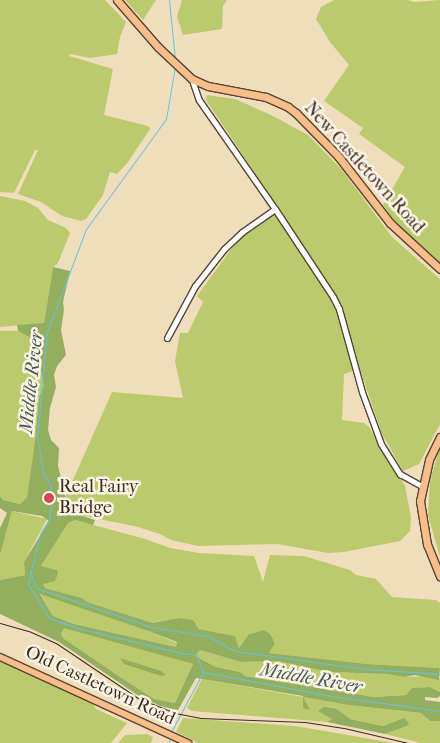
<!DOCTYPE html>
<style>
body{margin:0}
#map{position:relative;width:440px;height:743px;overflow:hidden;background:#f0ddbc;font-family:"IM FELL French Canon",serif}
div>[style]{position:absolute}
.green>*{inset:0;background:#bbca6d}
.forest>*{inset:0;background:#94ae60}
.stream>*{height:1px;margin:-0.5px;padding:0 0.5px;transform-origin:0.5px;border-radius:0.5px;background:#64c3e2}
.roads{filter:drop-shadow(1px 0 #564536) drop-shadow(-1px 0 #564536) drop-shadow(0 1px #564536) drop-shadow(0 -1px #564536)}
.minor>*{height:5px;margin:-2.5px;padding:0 2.5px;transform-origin:2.5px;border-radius:2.5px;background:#fff}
.major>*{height:6px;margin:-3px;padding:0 3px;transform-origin:3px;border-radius:3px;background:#f8bd89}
.highway>*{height:7px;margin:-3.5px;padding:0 3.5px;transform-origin:3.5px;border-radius:3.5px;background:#f8bd89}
.rail>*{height:1px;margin:-0.5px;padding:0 0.5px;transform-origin:0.5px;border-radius:0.5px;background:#3b2a1e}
.dots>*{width:14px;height:14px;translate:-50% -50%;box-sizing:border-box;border:2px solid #fcf5e5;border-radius:50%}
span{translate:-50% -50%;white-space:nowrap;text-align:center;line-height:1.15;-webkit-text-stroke:5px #fcf5e5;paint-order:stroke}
.street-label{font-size:18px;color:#3b2a1e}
.poi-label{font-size:18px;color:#3b2a1e}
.left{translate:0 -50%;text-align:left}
.water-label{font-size:19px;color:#475859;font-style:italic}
</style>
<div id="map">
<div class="green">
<i style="clip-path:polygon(0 0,105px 0,126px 22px,120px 37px,117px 54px,90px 58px,70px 54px,69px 56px,113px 69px,104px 115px,148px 126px,150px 129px,128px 162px,117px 174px,110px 172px,103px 195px,86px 219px,81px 221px,62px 216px,41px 202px,18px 194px,38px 150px,35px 150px,14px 193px,0 192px)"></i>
<i style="clip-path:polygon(125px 0,156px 0,143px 20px)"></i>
<i style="clip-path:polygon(182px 0,227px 0,223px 6px,222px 29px,183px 35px,177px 17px)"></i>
<i style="clip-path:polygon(334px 0,408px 0,414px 2px,440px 0,440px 264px,397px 224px,383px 205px,405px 167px,359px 134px,363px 128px,324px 101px,349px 65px,330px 42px,316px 19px,321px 7px)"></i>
<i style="clip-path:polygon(207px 95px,235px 99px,271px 115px,308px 135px,342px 170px,392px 237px,440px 279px,440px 424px,419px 464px,403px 471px,382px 434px,347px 332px,341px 306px,333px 290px,206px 100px)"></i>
<i style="clip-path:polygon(0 196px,25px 201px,38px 208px,48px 220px,66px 228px,70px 233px,58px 263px,53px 267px,44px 323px,0 327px)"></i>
<i style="clip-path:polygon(274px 214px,330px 298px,336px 310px,353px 371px,344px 374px,342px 420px,364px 423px,369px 427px,405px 486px,411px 517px,410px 531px,400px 541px,344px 552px,328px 553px,277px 544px,198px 546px,171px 540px,160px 534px,138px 527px,80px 515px,68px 507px,65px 498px,112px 392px,183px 398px,175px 361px,180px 333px,188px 333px,203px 302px,197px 296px,238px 240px)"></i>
<i style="clip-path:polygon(0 331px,18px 331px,31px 338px,36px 349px,44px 386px,39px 397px,35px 441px,27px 497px,20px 504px,3px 500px,0 496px)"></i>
<i style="clip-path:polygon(440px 447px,440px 557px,428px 515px,430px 480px)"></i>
<i style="clip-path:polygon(12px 511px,47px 519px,24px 562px,25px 575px,0 580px,0 555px)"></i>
<i style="clip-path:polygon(75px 520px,145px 539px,170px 548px,199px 553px,254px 556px,263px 582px,270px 555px,304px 556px,350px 570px,356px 575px,376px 579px,392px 597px,436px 600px,440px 603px,440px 668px,367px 664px,268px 653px,275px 642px,264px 630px,249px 634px,239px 648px,235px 636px,199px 629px,196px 624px,179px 618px,153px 623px,87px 602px,82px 598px,45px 588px,42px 584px,57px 570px,41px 566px,68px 523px)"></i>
<i style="clip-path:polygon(40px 593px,151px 632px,177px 643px,176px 647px,74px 624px,53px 616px)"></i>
<i style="clip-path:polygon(64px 627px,193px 664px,175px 703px,154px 699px,123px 679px,63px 638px,61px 634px)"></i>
<i style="clip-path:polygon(200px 650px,241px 662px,278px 661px,329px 672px,386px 674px,405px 677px,424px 676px,440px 679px,440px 692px,430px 687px,413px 688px,406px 695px,374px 697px,245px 676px,240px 672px,216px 667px,195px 656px)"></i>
<i style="clip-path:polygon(0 661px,92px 702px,96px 709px,127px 723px,111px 743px,0 743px)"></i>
<i style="clip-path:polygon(202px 679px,348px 705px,421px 713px,430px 721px,440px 721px,440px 743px,421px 743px,385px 734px,407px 726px,404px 718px,383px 726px,350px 719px,337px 709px,332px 719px,327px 722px,192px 711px,187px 708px)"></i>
<i style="clip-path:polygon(183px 718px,295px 726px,394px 743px,198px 743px,176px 732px)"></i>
<i style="clip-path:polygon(147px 734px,153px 737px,151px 743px,118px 743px,125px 735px)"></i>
</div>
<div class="forest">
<i style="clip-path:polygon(evenodd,53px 267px,70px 271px,63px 302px,64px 310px,61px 330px,66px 355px,57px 366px,54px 375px,56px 387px,50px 408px,48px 430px,51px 440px,59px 448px,58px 466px,68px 507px,80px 515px,95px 520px,93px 525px,75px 520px,68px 523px,41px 566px,57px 570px,58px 573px,55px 581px,43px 584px,45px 588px,82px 598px,87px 602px,153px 623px,179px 618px,193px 620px,199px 629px,235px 636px,239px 648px,249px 634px,264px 630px,270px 634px,275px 643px,269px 653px,367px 664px,440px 668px,439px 680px,415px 675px,405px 677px,386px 674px,329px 672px,278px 661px,241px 662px,200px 650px,195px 656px,216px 667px,240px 672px,245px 676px,374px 697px,406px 695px,412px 688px,430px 687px,440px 692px,440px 696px,437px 698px,425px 697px,425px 700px,440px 702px,440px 721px,430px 721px,421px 713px,348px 705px,303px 697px,310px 710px,303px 708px,303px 696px,196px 678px,178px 710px,160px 706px,136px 694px,59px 642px,0 614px,0 580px,25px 575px,24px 562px,49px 521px,42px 516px,12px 511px,0 555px,0 528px,7px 513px,0 508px,0 496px,3px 500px,20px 504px,27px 497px,35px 441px,39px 397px,44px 386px,36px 349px,31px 338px,18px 331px,17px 325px,44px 323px,53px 267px,40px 594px,151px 632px,177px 642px,176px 647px,74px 624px,53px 616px,40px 594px,53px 267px,64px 628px,193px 664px,175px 703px,154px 699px,123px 679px,63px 638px,61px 634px,64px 628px)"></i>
<i style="clip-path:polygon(120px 658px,161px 671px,166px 675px,161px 676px,124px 664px)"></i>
<i style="clip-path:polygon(324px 707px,337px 709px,350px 719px,383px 726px,404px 718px,409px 723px,407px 726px,385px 734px,327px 722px,332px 719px,318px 711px)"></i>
</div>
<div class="stream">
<i style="left:169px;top:0;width:59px;rotate:84.2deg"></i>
<i style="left:175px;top:66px;width:54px;rotate:99.6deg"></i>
<i style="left:166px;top:119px;width:136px;rotate:126deg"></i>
<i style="left:86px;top:229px;width:110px;rotate:110.7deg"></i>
<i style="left:47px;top:332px;width:105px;rotate:95.4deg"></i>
<i style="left:37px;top:437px;width:36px;rotate:80deg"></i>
<i style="left:43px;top:472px;width:15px;rotate:62deg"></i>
<i style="left:50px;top:485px;width:11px;rotate:80deg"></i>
<i style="left:52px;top:496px;width:23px;rotate:97deg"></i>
<i style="left:49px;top:519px;width:17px;rotate:121deg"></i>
<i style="left:40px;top:534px;width:51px;rotate:103.5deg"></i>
<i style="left:28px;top:584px;width:40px;rotate:58deg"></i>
<i style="left:49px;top:618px;width:31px;rotate:19deg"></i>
<i style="left:78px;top:628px;width:106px;rotate:13.6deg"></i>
<i style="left:181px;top:653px;width:16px;rotate:7deg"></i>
<i style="left:197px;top:655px;width:18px;rotate:71deg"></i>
<i style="left:30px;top:572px;width:17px;rotate:69deg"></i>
<i style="left:36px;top:588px;width:121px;rotate:18.7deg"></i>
<i style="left:151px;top:627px;width:57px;rotate:9.1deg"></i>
<i style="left:207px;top:636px;width:32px;rotate:28deg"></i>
<i style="left:235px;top:651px;width:132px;rotate:7.8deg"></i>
<i style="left:366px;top:669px;width:74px;rotate:3.9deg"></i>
<i style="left:204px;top:672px;width:129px;rotate:10.7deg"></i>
<i style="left:331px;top:696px;width:110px;rotate:7.8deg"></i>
<i style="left:171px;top:732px;width:68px;rotate:-61.9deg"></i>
<i style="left:169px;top:743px;width:7px;rotate:-82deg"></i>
</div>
<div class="roads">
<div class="minor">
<i style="left:193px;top:83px;width:18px;rotate:71deg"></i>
<i style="left:199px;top:100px;width:133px;rotate:55.1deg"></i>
<i style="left:275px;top:209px;width:105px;rotate:56.6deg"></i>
<i style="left:333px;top:297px;width:13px;rotate:63deg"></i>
<i style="left:339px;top:309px;width:86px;rotate:74.5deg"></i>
<i style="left:362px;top:392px;width:55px;rotate:69.9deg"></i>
<i style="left:381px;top:444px;width:36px;rotate:58deg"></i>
<i style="left:400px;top:474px;width:25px;rotate:29deg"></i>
<i style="left:167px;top:338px;width:59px;rotate:-61.7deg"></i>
<i style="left:195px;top:286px;width:47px;rotate:-51.9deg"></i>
<i style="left:224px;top:249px;width:25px;rotate:-43deg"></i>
<i style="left:242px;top:232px;width:40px;rotate:-34.9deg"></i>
</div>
<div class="major">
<i style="left:0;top:657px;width:207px;rotate:24.6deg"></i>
</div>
<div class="highway">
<i style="left:117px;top:0;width:62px;rotate:48.9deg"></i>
<i style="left:158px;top:47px;width:47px;rotate:43.3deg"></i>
<i style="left:192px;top:79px;width:17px;rotate:24deg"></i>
<i style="left:208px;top:86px;width:59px;rotate:10.7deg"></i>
<i style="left:266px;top:97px;width:24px;rotate:24deg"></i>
<i style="left:288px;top:107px;width:10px;rotate:37deg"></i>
<i style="left:296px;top:113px;width:60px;rotate:45.7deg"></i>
<i style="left:338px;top:156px;width:85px;rotate:52.2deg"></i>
<i style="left:390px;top:223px;width:68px;rotate:42.6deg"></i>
<i style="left:440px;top:437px;width:25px;rotate:116deg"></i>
<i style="left:429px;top:460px;width:42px;rotate:102.4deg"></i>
<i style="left:420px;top:501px;width:44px;rotate:80.8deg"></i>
<i style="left:427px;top:544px;width:35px;rotate:68deg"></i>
</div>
</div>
<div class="rail">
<i style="left:0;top:623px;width:32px;rotate:16deg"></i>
<i style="left:31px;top:632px;width:27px;rotate:24deg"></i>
<i style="left:56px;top:643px;width:99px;rotate:33.9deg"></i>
<i style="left:138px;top:698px;width:40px;rotate:22deg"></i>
<i style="left:175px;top:713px;width:25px;rotate:11deg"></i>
<i style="left:200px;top:718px;width:105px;rotate:2.2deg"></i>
<i style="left:305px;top:722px;width:39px;rotate:9deg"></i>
<i style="left:344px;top:728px;width:66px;rotate:13.2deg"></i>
</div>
<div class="dots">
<i style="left:49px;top:498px;background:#d1495b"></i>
</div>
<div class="street-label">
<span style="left:364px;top:168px;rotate:48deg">New Castletown Road</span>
<span style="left:100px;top:686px;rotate:25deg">Old Castletown Road</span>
</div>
<div class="poi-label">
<span class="left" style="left:59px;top:498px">Real Fairy<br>Bridge</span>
</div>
<div class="water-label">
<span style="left:32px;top:382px;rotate:-84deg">Middle River</span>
<span style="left:311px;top:679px;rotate:10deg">Middle River</span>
</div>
</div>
